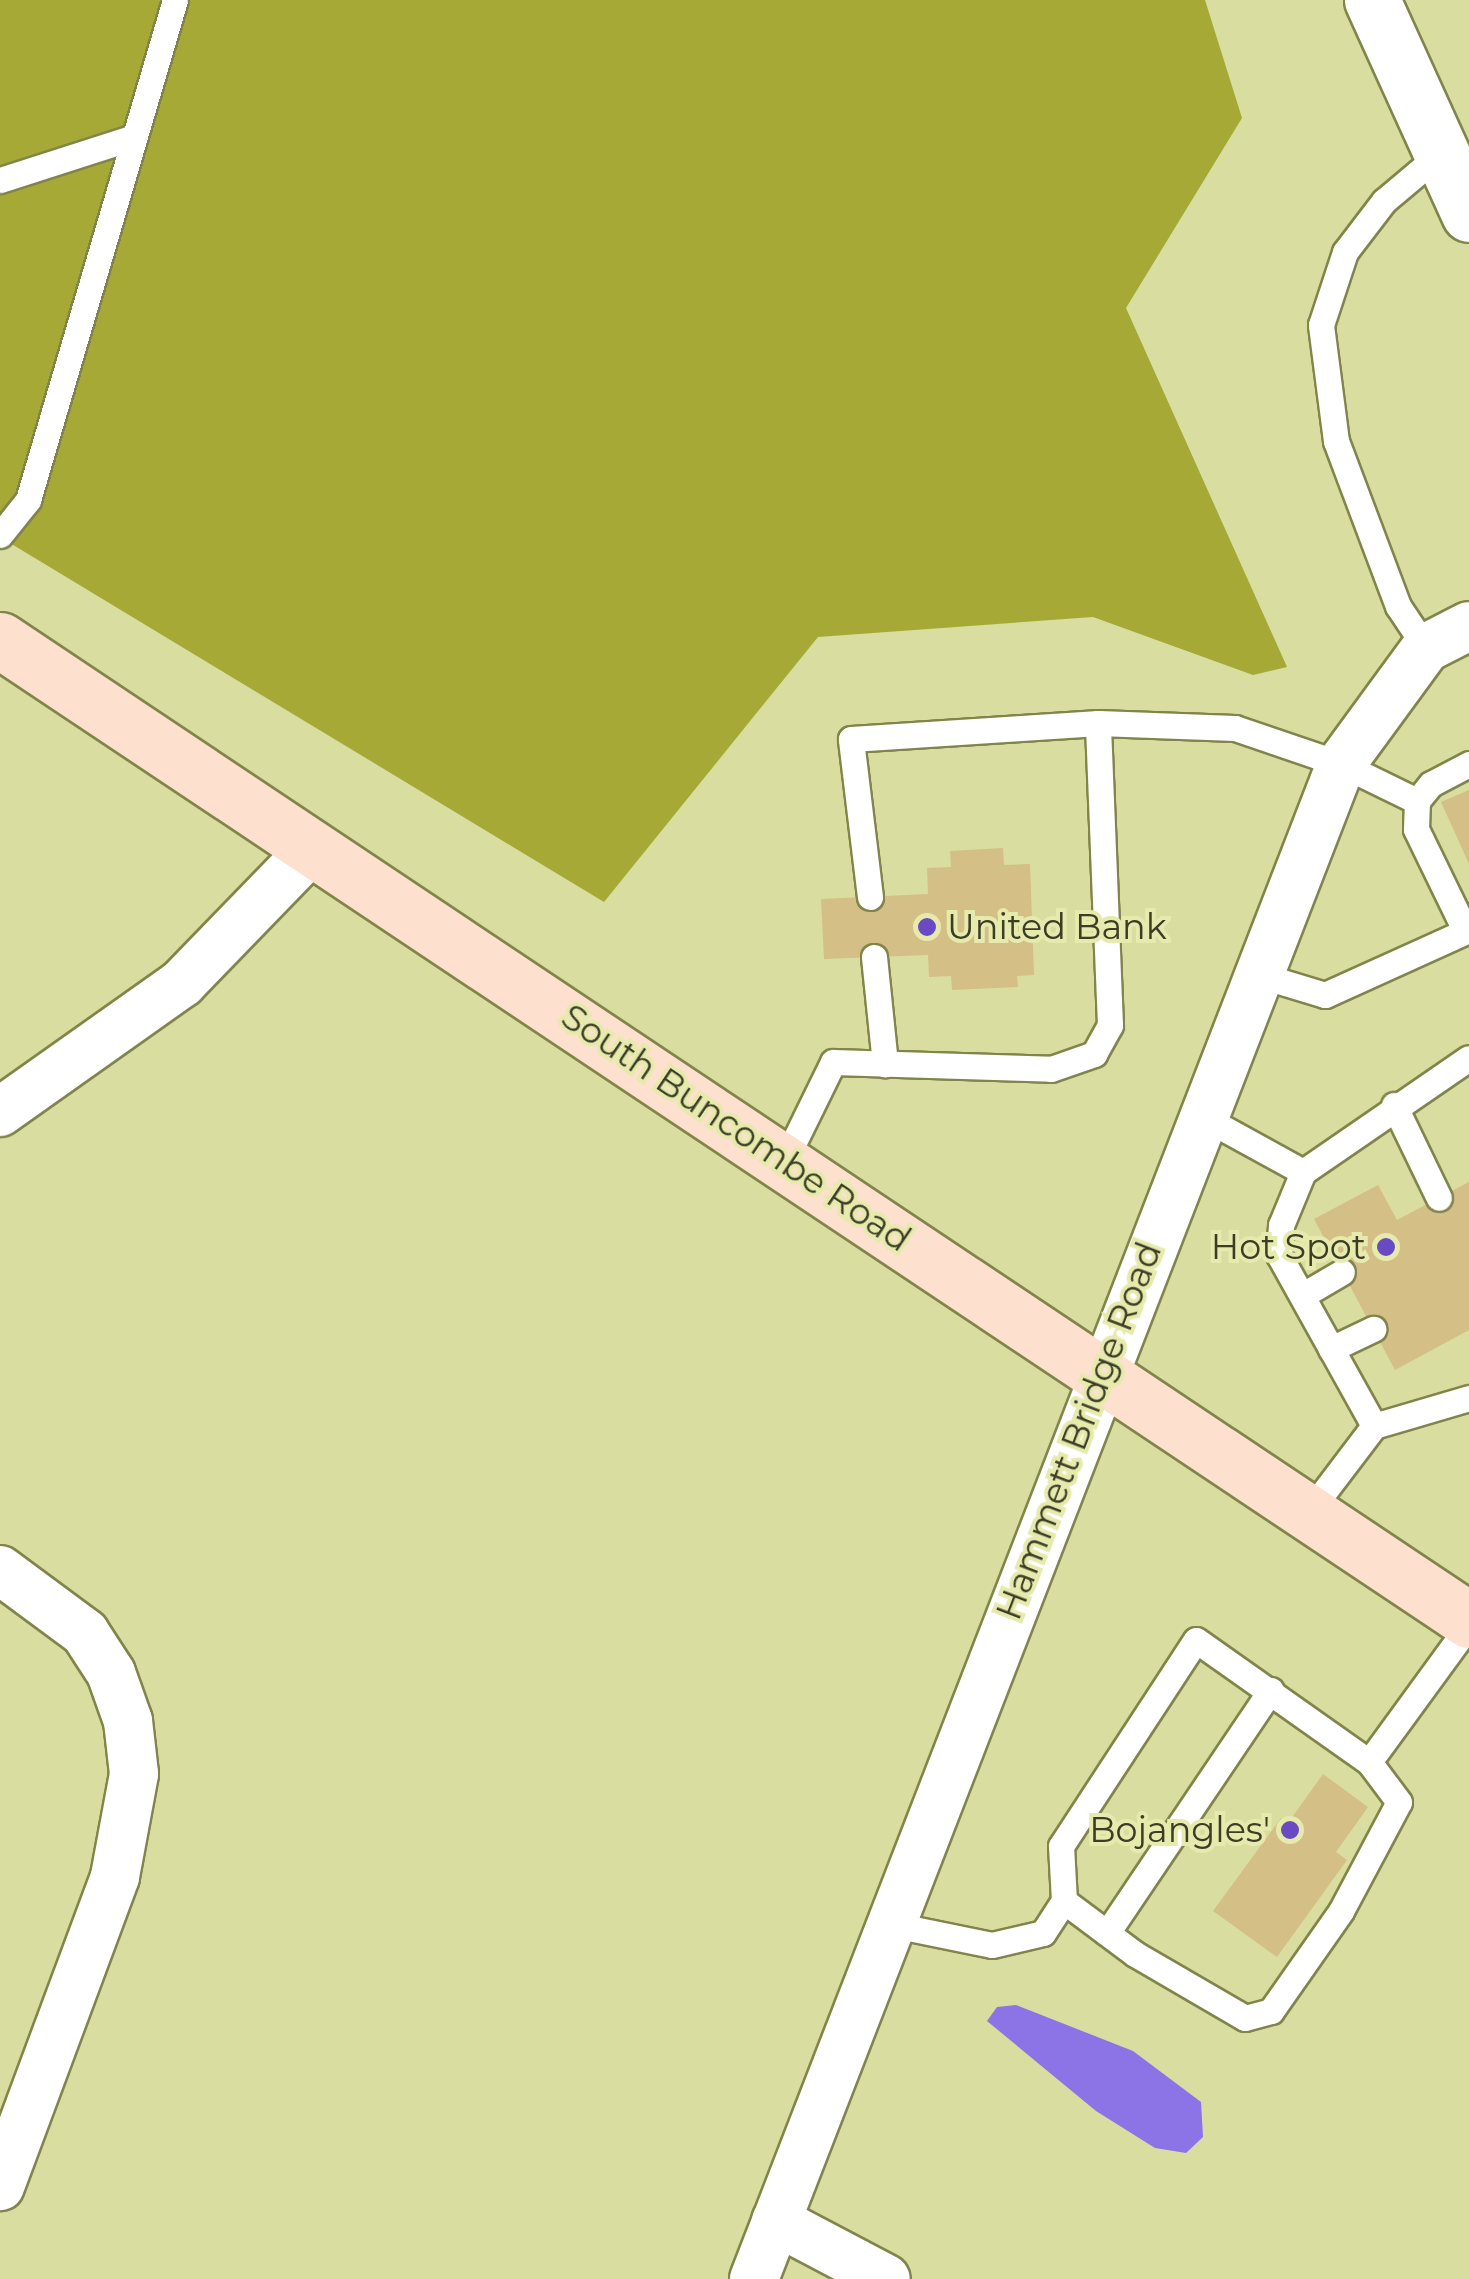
<!DOCTYPE html>
<html>
<head>
<meta charset="utf-8">
<style>
  body { margin:0 }
  #map { position:relative; width:1469px; height:2279px; overflow:hidden; background:#d9dda0; font-family:Montserrat,sans-serif }
  div>[style] { position:absolute }
  .forest>* { inset:0; background:#a6a936 }
  .water>* { inset:0; background:#8c73e6 }
  .building>* { inset:0; background:#d4bf86 }
  .roads { filter:drop-shadow(2px 0 #82854b) drop-shadow(-2px 0 #82854b) drop-shadow(0 2px #82854b) drop-shadow(0 -2px #82854b) }
  .lane>* { height:25px; margin:-12.5px; padding:0 12.5px; transform-origin:12.5px; border-radius:12.5px; background:#fff }
  .street>* { height:48px; margin:-24px; padding:0 24px; transform-origin:24px; border-radius:24px; background:#fff }
  .secondary>* { height:55px; margin:-27.5px; padding:0 27.5px; transform-origin:27.5px; border-radius:27.5px; background:#fff }
  .primary>* { height:55px; margin:-27.5px; padding:0 27.5px; transform-origin:27.5px; border-radius:27.5px; background:#fee0ce }
  .dots>* { width:28px; height:28px; translate:-50% -50%; box-sizing:border-box; border:5px solid #e6eaad; border-radius:50% }
  span { translate:-50% -50%; white-space:nowrap; text-align:center; line-height:1.15; -webkit-text-stroke:8px #e6eaad; paint-order:stroke }
  .poi-label { font-size:35px; color:#3c3d25 }
  .left { translate:0 -50%; text-align:left }
  .right { translate:-100% -50%; text-align:right }
  .street-label { font-size:35px; color:#3c3d25 }
</style>
</head>
<body>
<div id="map">
  <div class="forest">
    <i style="clip-path:polygon(0 0,1205px 0,1242px 118px,1126px 308px,1287px 667px,1253px 675px,1093px 617px,818px 637px,604px 902px,0 537px)"></i>
  </div>
  <div class="water">
    <i style="clip-path:polygon(1016px 2005px,1133px 2051px,1201px 2102px,1203px 2137px,1186px 2153px,1155px 2148px,1096px 2111px,987px 2021px,997px 2007px)"></i>
  </div>
  <div class="building">
    <i style="clip-path:polygon(1469px 790px,1469px 864px,1441px 802px)"></i>
    <i style="clip-path:polygon(1003px 848px,1004px 865px,1030px 864px,1034px 975px,1017px 976px,1018px 987px,952px 990px,951px 976px,929px 977px,928px 955px,824px 959px,821px 899px,928px 894px,927px 868px,951px 867px,950px 851px)"></i>
    <i style="clip-path:polygon(1469px 1182px,1469px 1330px,1395px 1370px,1314px 1219px,1378px 1185px,1397px 1220px)"></i>
    <i style="clip-path:polygon(1323px 1774px,1368px 1807px,1336px 1852px,1347px 1860px,1277px 1957px,1213px 1911px,1281px 1818px,1288px 1823px)"></i>
  </div>
  <div class="roads">
    <div class="lane">
      <i style="left:0;top:180px;width:141px;rotate:-17.8deg"></i>
      <i style="left:0;top:535px;width:45px;rotate:-51.3deg"></i>
      <i style="left:28px;top:500px;width:521px;rotate:-73.62deg"></i>
      <i style="left:1426px;top:648px;width:50px;rotate:-123.7deg"></i>
      <i style="left:1398px;top:606px;width:176px;rotate:-110.6deg"></i>
      <i style="left:1336px;top:441px;width:117px;rotate:-97.4deg"></i>
      <i style="left:1321px;top:325px;width:77px;rotate:-71.8deg"></i>
      <i style="left:1345px;top:252px;width:64px;rotate:-52.6deg"></i>
      <i style="left:1384px;top:201px;width:75px;rotate:-40.1deg"></i>
      <i style="left:870px;top:897px;width:159px;rotate:-96.9deg"></i>
      <i style="left:851px;top:739px;width:248px;rotate:-3.7deg"></i>
      <i style="left:1098px;top:723px;width:137px;rotate:2.1deg"></i>
      <i style="left:1235px;top:728px;width:112px;rotate:18.8deg"></i>
      <i style="left:1341px;top:764px;width:85px;rotate:26deg"></i>
      <i style="left:1465px;top:930px;width:112px;rotate:-115.9deg"></i>
      <i style="left:1416px;top:829px;width:28px;rotate:-88deg"></i>
      <i style="left:1417px;top:801px;width:22px;rotate:-51deg"></i>
      <i style="left:1431px;top:784px;width:43px;rotate:-27.8deg"></i>
      <i style="left:874px;top:957px;width:108px;rotate:84.1deg"></i>
      <i style="left:1259px;top:975px;width:69px;rotate:16.9deg"></i>
      <i style="left:1325px;top:995px;width:158px;rotate:-24.3deg"></i>
      <i style="left:1394px;top:1105px;width:103px;rotate:64.2deg"></i>
      <i style="left:1203px;top:1117px;width:114px;rotate:28.8deg"></i>
      <i style="left:1303px;top:1172px;width:201px;rotate:-34.5deg"></i>
      <i style="left:785px;top:1160px;width:109px;rotate:-63.9deg"></i>
      <i style="left:833px;top:1062px;width:218px;rotate:1.8deg"></i>
      <i style="left:1051px;top:1069px;width:46px;rotate:-19.2deg"></i>
      <i style="left:1094px;top:1054px;width:33px;rotate:-61deg"></i>
      <i style="left:1110px;top:1025px;width:302px;rotate:-92.3deg"></i>
      <i style="left:1303px;top:1172px;width:57px;rotate:112.5deg"></i>
      <i style="left:1281px;top:1225px;width:30px;rotate:94deg"></i>
      <i style="left:1279px;top:1255px;width:196px;rotate:60.9deg"></i>
      <i style="left:1303px;top:1295px;width:45px;rotate:-30.5deg"></i>
      <i style="left:1331px;top:1349px;width:47px;rotate:-25.5deg"></i>
      <i style="left:1308px;top:1513px;width:109px;rotate:-52.8deg"></i>
      <i style="left:1374px;top:1426px;width:99px;rotate:-16.4deg"></i>
      <i style="left:1064px;top:1901px;width:89px;rotate:36.7deg"></i>
      <i style="left:1135px;top:1954px;width:127px;rotate:30.2deg"></i>
      <i style="left:1245px;top:2018px;width:27px;rotate:-15deg"></i>
      <i style="left:1271px;top:2011px;width:122px;rotate:-55deg"></i>
      <i style="left:1341px;top:1911px;width:123px;rotate:-62deg"></i>
      <i style="left:1399px;top:1802px;width:50px;rotate:-126.9deg"></i>
      <i style="left:889px;top:1924px;width:105px;rotate:11.5deg"></i>
      <i style="left:992px;top:1945px;width:52px;rotate:-13.2deg"></i>
      <i style="left:1043px;top:1933px;width:38px;rotate:-57deg"></i>
      <i style="left:1064px;top:1901px;width:55px;rotate:-93.1deg"></i>
      <i style="left:1061px;top:1846px;width:246px;rotate:-56.8deg"></i>
      <i style="left:1196px;top:1640px;width:212px;rotate:35.2deg"></i>
      <i style="left:1369px;top:1762px;width:170px;rotate:-53.9deg"></i>
      <i style="left:1107px;top:1933px;width:293px;rotate:-56deg"></i>
    </div>
    <div class="street">
      <i style="left:0;top:1112px;width:223px;rotate:-35.3deg"></i>
      <i style="left:182px;top:983px;width:188px;rotate:-45.9deg"></i>
      <i style="left:0;top:1570px;width:106px;rotate:36.5deg"></i>
      <i style="left:85px;top:1633px;width:48px;rotate:57deg"></i>
      <i style="left:111px;top:1673px;width:51px;rotate:70.5deg"></i>
      <i style="left:128px;top:1721px;width:53px;rotate:83.5deg"></i>
      <i style="left:134px;top:1774px;width:105px;rotate:100.5deg"></i>
      <i style="left:115px;top:1877px;width:330px;rotate:110.4deg"></i>
      <i style="left:776px;top:2221px;width:124px;rotate:27.8deg"></i>
      <i style="left:754px;top:2279px;width:1625px;rotate:-68.82deg"></i>
      <i style="left:1341px;top:764px;width:144px;rotate:-53.8deg"></i>
      <i style="left:1426px;top:648px;width:48px;rotate:-27.1deg"></i>
    </div>
    <div class="secondary">
      <i style="left:1372px;top:0;width:235px;rotate:65.6deg"></i>
    </div>
    <div class="primary">
      <i style="left:0;top:640px;width:1766px;rotate:33.71deg"></i>
    </div>
  </div>
  <div class="dots">
    <i style="left:927px;top:927px;background:#694ac3"></i>
    <i style="left:1386px;top:1247px;background:#694ac3"></i>
    <i style="left:1290px;top:1830px;background:#694ac3"></i>
  </div>
  <div class="poi-label">
    <span class="left" style="left:947px;top:927px">United Bank</span>
    <span class="right" style="left:1366px;top:1247px">Hot Spot</span>
    <span class="right" style="left:1270px;top:1830px">Bojangles'</span>
  </div>
  <div class="street-label">
    <span style="left:736px;top:1128px;rotate:34deg">South Buncombe Road</span>
    <span style="left:1079px;top:1431px;rotate:-69deg">Hammett Bridge Road</span>
  </div>
</div>
</body>
</html>
